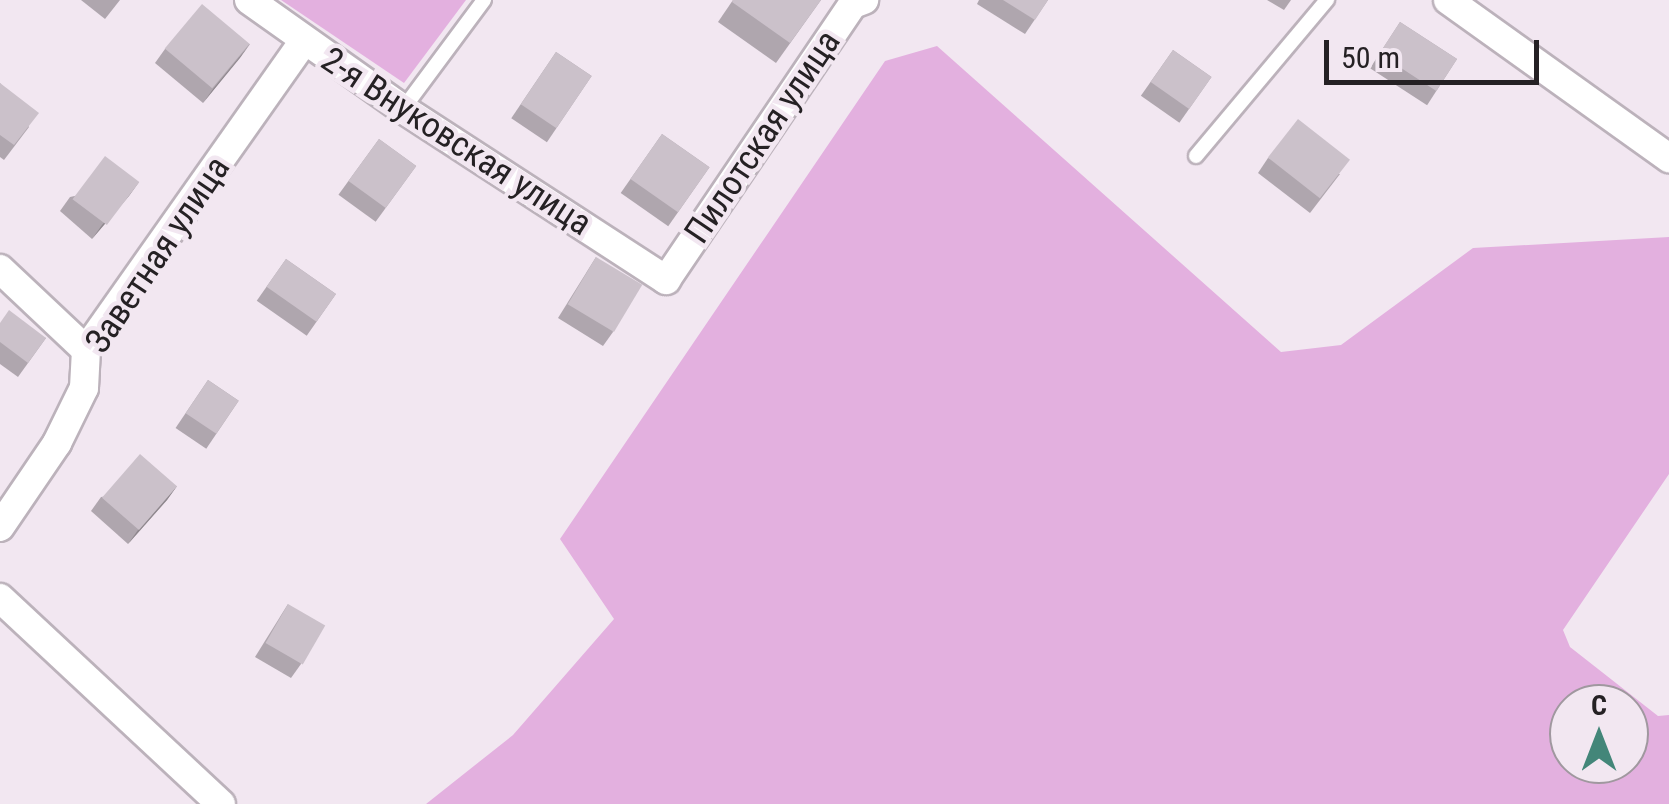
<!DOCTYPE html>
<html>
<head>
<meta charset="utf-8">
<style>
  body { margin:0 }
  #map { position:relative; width:1669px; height:804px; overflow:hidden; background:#f2e7f1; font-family:"Roboto Condensed",sans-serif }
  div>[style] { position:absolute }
  .green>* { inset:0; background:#e3b0df }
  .roads { filter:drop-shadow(2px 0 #bcb2bb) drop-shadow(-2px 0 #bcb2bb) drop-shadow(0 2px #bcb2bb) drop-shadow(0 -2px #bcb2bb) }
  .service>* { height:14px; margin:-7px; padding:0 7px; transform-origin:7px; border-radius:7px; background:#fff }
  .minor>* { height:28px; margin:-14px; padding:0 14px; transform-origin:14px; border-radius:14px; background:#fff }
  .wall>* { inset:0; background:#afa6ae; transform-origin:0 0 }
  .shaded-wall>* { inset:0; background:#8e878d }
  .building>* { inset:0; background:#cbc1ca; transform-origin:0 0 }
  span { translate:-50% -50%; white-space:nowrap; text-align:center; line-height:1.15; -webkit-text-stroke:9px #f2e7f1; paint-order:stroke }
  .street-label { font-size:35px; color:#252124 }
  .north { position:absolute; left:1549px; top:684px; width:100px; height:100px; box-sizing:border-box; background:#f2e7f1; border:2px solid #a0989f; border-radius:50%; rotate:0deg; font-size:28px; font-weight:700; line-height:40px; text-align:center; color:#252124 }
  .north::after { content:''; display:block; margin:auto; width:35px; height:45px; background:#438679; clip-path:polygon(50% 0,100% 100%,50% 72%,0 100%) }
  .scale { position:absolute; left:1324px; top:40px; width:215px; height:45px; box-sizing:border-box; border:5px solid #252124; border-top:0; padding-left:12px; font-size:30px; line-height:35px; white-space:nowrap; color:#252124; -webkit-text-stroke:8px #f2e7f1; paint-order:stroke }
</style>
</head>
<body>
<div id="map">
  <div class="green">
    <i style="clip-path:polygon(281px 0,466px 0,404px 83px)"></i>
    <i style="clip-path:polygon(evenodd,937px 46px,1281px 352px,1341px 345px,1473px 248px,1669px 237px,1669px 474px,1563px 630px,1570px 647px,1658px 716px,1669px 715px,1669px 804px,426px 804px,513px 735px,614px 619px,560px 539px,885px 61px,937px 46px,1569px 704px,1629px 704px,1629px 764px,1569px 764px,1569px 704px)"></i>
  </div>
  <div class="roads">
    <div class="service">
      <i style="left:403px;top:109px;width:136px;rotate:-53.4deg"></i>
      <i style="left:1196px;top:156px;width:204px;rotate:-50deg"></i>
    </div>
    <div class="minor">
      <i style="left:249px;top:0;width:189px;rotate:35.3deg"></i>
      <i style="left:403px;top:109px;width:314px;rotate:33deg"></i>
      <i style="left:666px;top:280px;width:333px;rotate:-55.9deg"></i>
      <i style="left:853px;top:4px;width:12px;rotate:-20deg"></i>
      <i style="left:1448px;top:0;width:272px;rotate:35.6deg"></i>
      <i style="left:0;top:269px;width:118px;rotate:43.3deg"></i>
      <i style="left:0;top:527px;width:102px;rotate:-55.8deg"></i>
      <i style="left:57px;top:443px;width:61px;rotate:-63.9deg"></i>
      <i style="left:84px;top:388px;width:38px;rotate:-87deg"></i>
      <i style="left:86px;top:350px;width:378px;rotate:-54.8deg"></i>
      <i style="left:0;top:598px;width:302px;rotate:43deg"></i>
    </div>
  </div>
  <div class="wall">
    <i style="clip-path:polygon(81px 0,120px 0,105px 19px)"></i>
    <i style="clip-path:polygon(733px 0,821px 0,776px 63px,718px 22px)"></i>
    <i style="clip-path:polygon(979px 0,1048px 0,1025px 34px,977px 4px)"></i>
    <i style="clip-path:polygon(1267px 0,1291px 0,1284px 10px)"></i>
    <i style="left:1400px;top:22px;width:68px;height:55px;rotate:33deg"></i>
    <i style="clip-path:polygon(250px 44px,203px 103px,155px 63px,165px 49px)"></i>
    <i style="left:1173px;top:50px;width:47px;height:56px;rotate:35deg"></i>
    <i style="left:556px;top:52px;width:43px;height:80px;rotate:34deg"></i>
    <i style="clip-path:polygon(0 83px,29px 127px,4px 160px,0 157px)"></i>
    <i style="left:662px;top:134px;width:58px;height:72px;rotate:35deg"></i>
    <i style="left:379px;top:139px;width:46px;height:69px;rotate:36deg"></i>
    <i style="clip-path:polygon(1268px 158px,1340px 174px,1310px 213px,1258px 173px)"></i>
    <i style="clip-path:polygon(139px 182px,92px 239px,60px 211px,70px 197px)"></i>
    <i style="clip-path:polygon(596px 257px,613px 332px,603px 346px,558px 318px)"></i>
    <i style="left:286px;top:259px;width:61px;height:51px;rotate:35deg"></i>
    <i style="clip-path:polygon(0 323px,46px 338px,18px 377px,0 364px)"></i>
    <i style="left:208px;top:380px;width:37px;height:58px;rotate:34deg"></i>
    <i style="clip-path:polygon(177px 486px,167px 500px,128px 544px,91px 511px,101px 497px)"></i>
    <i style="clip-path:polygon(288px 604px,301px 664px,291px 678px,255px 657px)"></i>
  </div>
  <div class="shaded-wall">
    <i style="clip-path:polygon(250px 44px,240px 58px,203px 103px,213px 89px)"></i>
    <i style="clip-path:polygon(139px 182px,129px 196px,92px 239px,102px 225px)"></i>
    <i style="clip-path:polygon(177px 486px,167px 500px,128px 544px,138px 530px)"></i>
  </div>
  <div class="building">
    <i style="clip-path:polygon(733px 0,821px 0,790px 43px,732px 2px)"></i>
    <i style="clip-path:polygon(1003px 0,1048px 0,1035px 20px)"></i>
    <i style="left:202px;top:4px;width:62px;height:58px;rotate:40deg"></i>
    <i style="left:1400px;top:22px;width:68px;height:38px;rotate:33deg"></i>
    <i style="left:1173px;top:50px;width:47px;height:39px;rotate:35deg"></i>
    <i style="left:556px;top:52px;width:43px;height:63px;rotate:34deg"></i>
    <i style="clip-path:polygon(0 83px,39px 113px,14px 145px,0 135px)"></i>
    <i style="left:1298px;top:119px;width:66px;height:49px;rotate:38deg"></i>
    <i style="left:662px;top:134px;width:58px;height:55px;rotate:35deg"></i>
    <i style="left:379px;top:139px;width:46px;height:52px;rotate:36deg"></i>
    <i style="left:105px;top:156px;width:43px;height:54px;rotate:37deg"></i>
    <i style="left:596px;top:257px;width:54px;height:55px;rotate:31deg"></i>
    <i style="left:286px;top:259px;width:61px;height:34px;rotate:35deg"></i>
    <i style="clip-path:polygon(9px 310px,46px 338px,28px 363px,0 342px,0 323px)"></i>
    <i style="left:208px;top:380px;width:37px;height:40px;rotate:34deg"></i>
    <i style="left:140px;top:454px;width:49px;height:58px;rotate:41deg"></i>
    <i style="left:288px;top:604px;width:43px;height:45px;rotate:30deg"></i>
  </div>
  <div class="street-label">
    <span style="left:763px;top:137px;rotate:-56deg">Пилотская улица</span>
    <span style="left:456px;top:142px;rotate:33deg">2-я Внуковская улица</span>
    <span style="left:158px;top:255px;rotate:-56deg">Заветная улица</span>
  </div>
  <div class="north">С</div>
  <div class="scale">50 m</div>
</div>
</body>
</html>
